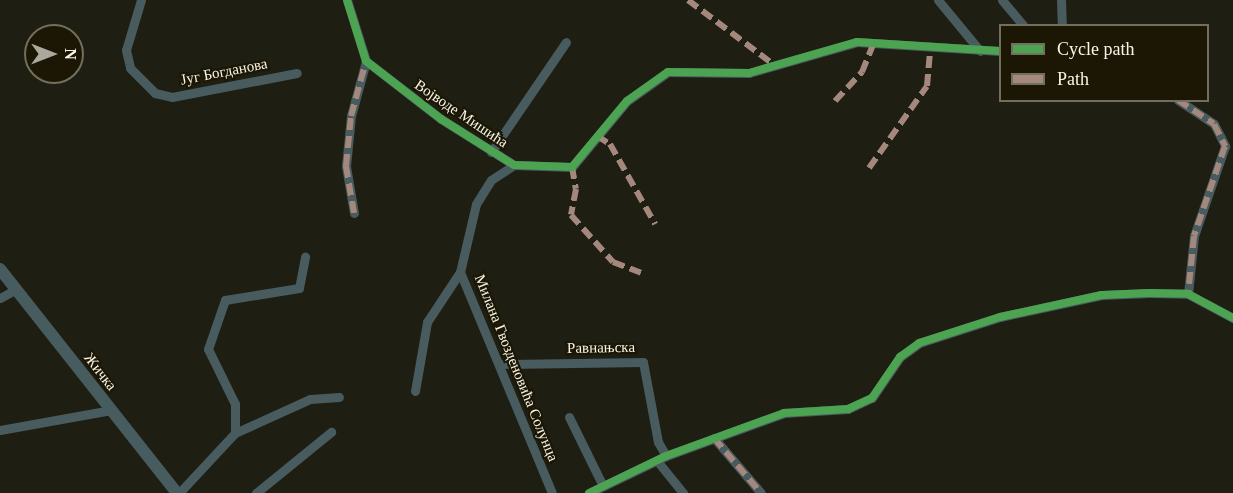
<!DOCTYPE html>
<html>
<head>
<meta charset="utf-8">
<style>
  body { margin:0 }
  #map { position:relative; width:1233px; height:493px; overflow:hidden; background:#1f1e13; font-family:Georgia,serif }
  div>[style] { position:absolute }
  .minor>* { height:9px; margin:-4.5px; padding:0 4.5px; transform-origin:4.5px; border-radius:4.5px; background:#485b5e }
  .secondary>* { height:12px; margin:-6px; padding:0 6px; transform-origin:6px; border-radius:6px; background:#475c5e }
  .quiet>* { height:6px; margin-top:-3px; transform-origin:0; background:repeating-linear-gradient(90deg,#a5887d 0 12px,transparent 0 18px) }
  .cycleway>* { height:8px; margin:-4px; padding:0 4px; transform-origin:4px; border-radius:4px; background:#4ca352 }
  span { translate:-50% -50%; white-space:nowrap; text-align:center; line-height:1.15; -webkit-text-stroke:4.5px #1b1704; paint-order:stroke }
  .street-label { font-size:15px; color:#f7f4e8 }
  .legend { position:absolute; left:999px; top:24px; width:210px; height:78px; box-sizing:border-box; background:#1b1704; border:2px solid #736f5f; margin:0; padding:8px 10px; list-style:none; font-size:18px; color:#f7f4e8 }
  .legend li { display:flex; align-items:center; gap:12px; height:30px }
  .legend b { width:30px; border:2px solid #736f5f }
  .north { position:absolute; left:24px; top:24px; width:60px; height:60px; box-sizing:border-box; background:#1b1704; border:2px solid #736f5f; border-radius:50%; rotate:90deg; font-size:16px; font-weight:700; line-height:24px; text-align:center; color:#f7f4e8 }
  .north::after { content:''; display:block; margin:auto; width:21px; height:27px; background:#aba99d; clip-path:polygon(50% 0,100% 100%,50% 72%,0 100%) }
</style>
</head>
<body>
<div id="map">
  <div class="minor">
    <i style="left:141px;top:0;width:52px;rotate:106.7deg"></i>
    <i style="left:126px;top:50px;width:18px;rotate:77deg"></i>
    <i style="left:130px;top:68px;width:35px;rotate:45deg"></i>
    <i style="left:155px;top:93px;width:17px;rotate:13deg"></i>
    <i style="left:172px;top:97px;width:127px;rotate:-10.9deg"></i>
    <i style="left:347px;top:0;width:64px;rotate:72.7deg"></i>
    <i style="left:366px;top:61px;width:95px;rotate:37.7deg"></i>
    <i style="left:441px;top:119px;width:86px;rotate:32.2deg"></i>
    <i style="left:514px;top:165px;width:58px;rotate:2deg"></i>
    <i style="left:572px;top:167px;width:86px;rotate:-50.2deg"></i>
    <i style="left:627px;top:101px;width:50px;rotate:-35.3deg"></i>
    <i style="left:668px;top:72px;width:81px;rotate:0.7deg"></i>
    <i style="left:749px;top:73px;width:112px;rotate:-16deg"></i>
    <i style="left:857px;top:42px;width:143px;rotate:3.6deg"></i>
    <i style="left:938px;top:0;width:66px;rotate:50.5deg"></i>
    <i style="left:1002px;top:0;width:34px;rotate:50deg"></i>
    <i style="left:1061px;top:0;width:26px;rotate:88deg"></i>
    <i style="left:1178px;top:100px;width:43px;rotate:33.7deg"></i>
    <i style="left:1214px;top:124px;width:25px;rotate:63deg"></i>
    <i style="left:1225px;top:146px;width:95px;rotate:109deg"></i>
    <i style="left:1194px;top:236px;width:58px;rotate:95.9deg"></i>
    <i style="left:491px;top:152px;width:133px;rotate:-55.7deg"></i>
    <i style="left:514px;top:165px;width:27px;rotate:147deg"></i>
    <i style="left:491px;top:180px;width:28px;rotate:122deg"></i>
    <i style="left:476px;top:204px;width:70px;rotate:103.2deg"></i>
    <i style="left:460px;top:272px;width:239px;rotate:67.4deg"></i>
    <i style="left:354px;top:213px;width:48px;rotate:-99.7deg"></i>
    <i style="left:346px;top:166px;width:50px;rotate:-84.3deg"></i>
    <i style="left:351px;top:116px;width:57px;rotate:-74.7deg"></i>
    <i style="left:0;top:298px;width:18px;rotate:-29deg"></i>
    <i style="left:499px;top:364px;width:144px;rotate:-0.8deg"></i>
    <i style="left:643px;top:362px;width:81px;rotate:79.4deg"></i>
    <i style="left:658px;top:442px;width:16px;rotate:60deg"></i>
    <i style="left:415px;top:391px;width:70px;rotate:-80.1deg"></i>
    <i style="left:427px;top:322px;width:60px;rotate:-56.6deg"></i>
    <i style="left:569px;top:417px;width:77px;rotate:63.8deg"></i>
    <i style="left:0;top:430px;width:113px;rotate:-10.2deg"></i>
    <i style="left:235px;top:433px;width:29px;rotate:-90deg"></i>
    <i style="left:235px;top:404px;width:61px;rotate:-116.1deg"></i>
    <i style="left:208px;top:349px;width:52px;rotate:-70.9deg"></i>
    <i style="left:225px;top:300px;width:75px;rotate:-9.2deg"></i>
    <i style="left:299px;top:288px;width:32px;rotate:-79deg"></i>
    <i style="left:714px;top:438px;width:72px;rotate:49.5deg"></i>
    <i style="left:658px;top:462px;width:40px;rotate:51deg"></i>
    <i style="left:179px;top:493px;width:82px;rotate:-47deg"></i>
    <i style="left:235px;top:433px;width:82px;rotate:-24.4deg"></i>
    <i style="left:310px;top:399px;width:29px;rotate:-4deg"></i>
    <i style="left:256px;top:493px;width:97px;rotate:-39.1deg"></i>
    <i style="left:589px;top:493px;width:85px;rotate:-25.7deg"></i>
    <i style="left:666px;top:456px;width:126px;rotate:-20deg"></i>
    <i style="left:784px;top:413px;width:64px;rotate:-3.6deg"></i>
    <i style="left:848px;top:409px;width:26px;rotate:-25deg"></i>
    <i style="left:872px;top:398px;width:50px;rotate:-55.7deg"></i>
    <i style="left:900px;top:357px;width:24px;rotate:-36deg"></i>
    <i style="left:919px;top:343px;width:85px;rotate:-17.8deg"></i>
    <i style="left:1000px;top:317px;width:104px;rotate:-12.2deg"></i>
    <i style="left:1102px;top:295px;width:47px;rotate:-2.4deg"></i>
    <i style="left:1149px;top:293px;width:39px;rotate:1deg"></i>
    <i style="left:1188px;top:294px;width:51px;rotate:28.1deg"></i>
  </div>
  <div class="secondary">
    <i style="left:0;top:269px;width:285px;rotate:51.7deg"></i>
  </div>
  <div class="quiet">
    <i style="left:688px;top:0;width:111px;rotate:37deg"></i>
    <i style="left:1178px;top:100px;width:43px;rotate:33.7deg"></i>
    <i style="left:1214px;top:124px;width:25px;rotate:63deg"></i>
    <i style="left:1225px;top:146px;width:95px;rotate:109deg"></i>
    <i style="left:1194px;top:236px;width:58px;rotate:95.9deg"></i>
    <i style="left:835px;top:101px;width:40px;rotate:-47deg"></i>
    <i style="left:862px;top:72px;width:32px;rotate:-68deg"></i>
    <i style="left:597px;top:136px;width:15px;rotate:32deg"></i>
    <i style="left:610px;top:144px;width:92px;rotate:60.6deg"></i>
    <i style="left:572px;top:167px;width:22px;rotate:80deg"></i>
    <i style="left:576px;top:189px;width:26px;rotate:101deg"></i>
    <i style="left:571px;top:215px;width:63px;rotate:48.2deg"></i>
    <i style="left:613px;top:262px;width:30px;rotate:21deg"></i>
    <i style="left:869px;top:168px;width:100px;rotate:-54.7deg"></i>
    <i style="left:927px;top:86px;width:36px;rotate:-85deg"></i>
    <i style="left:354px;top:213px;width:48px;rotate:-99.7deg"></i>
    <i style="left:346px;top:166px;width:50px;rotate:-84.3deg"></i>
    <i style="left:351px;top:116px;width:57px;rotate:-74.7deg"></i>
    <i style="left:714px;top:438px;width:72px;rotate:49.5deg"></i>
  </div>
  <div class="cycleway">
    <i style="left:347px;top:0;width:64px;rotate:72.7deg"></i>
    <i style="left:366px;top:61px;width:95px;rotate:37.7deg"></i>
    <i style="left:441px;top:119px;width:86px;rotate:32.2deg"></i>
    <i style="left:514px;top:165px;width:58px;rotate:2deg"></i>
    <i style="left:572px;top:167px;width:86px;rotate:-50.2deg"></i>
    <i style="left:627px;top:101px;width:50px;rotate:-35.3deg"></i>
    <i style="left:668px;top:72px;width:81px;rotate:0.7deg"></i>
    <i style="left:749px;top:73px;width:112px;rotate:-16deg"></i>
    <i style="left:857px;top:42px;width:143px;rotate:3.6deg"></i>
    <i style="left:589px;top:493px;width:85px;rotate:-25.7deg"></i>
    <i style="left:666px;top:456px;width:126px;rotate:-20deg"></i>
    <i style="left:784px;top:413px;width:64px;rotate:-3.6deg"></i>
    <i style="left:848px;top:409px;width:26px;rotate:-25deg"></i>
    <i style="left:872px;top:398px;width:50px;rotate:-55.7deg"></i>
    <i style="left:900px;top:357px;width:24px;rotate:-36deg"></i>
    <i style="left:919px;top:343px;width:85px;rotate:-17.8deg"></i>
    <i style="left:1000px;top:317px;width:104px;rotate:-12.2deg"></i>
    <i style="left:1102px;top:295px;width:47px;rotate:-2.4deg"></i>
    <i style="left:1149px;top:293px;width:39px;rotate:1deg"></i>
    <i style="left:1188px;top:294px;width:51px;rotate:28.1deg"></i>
  </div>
  <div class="street-label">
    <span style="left:224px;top:72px;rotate:-11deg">Југ Богданова</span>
    <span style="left:461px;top:114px;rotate:34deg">Војводе Мишића</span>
    <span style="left:601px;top:348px;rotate:-1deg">Равнањска</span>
    <span style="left:516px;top:368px;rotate:68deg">Милана Гвозденовића Солунца</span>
    <span style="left:100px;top:372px;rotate:52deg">Жичка</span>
  </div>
  <ul class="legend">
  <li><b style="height:8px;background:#4ca352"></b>Cycle path</li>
  <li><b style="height:8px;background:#a5887d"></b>Path</li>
  </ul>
  <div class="north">N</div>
</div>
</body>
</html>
